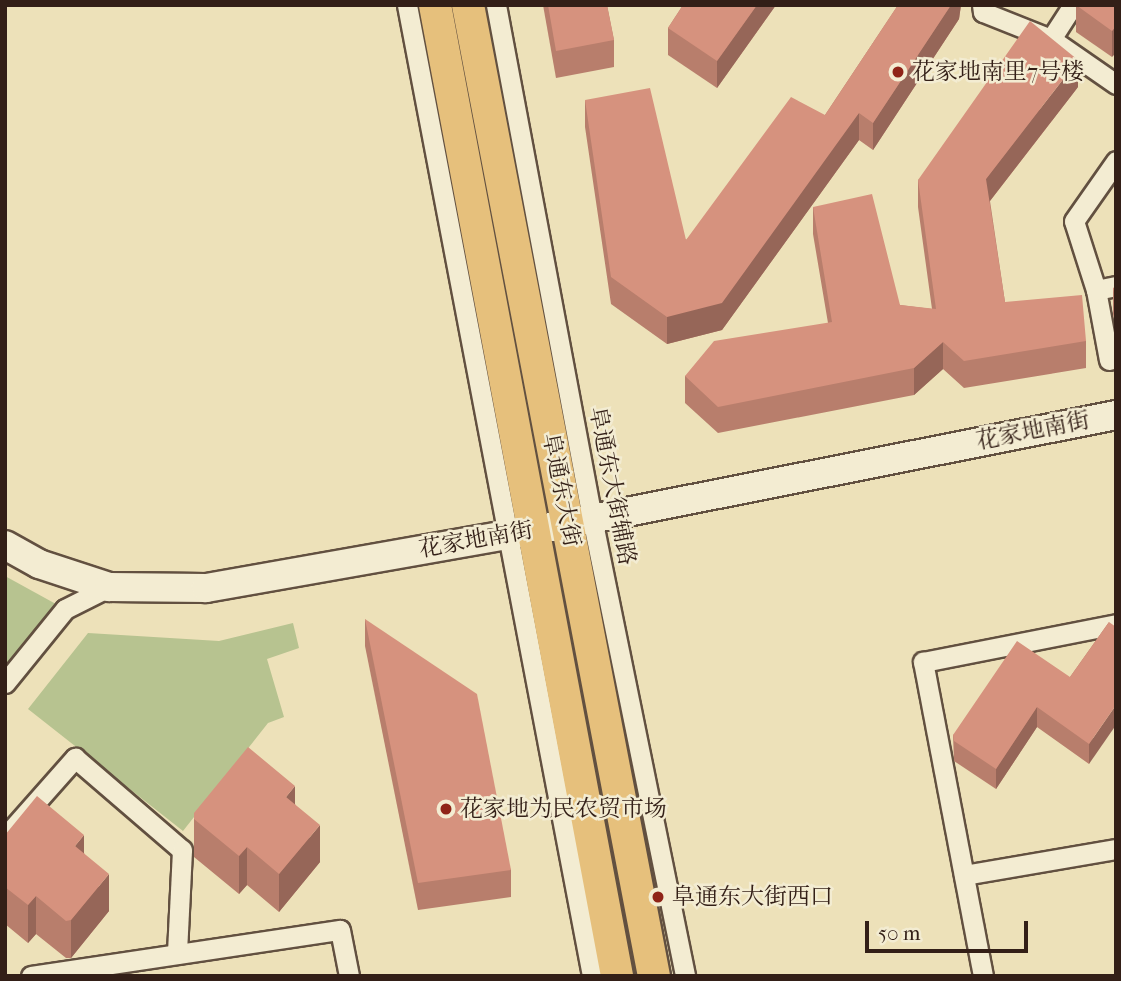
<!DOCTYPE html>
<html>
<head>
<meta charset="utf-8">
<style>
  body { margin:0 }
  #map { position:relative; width:1121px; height:981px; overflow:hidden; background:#ede1b9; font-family:"IM FELL French Canon","Noto Serif SC",serif }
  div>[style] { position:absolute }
  .green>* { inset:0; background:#b7c390 }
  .roads { filter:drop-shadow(2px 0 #625040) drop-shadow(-2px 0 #625040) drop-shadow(0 2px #625040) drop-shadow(0 -2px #625040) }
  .street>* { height:19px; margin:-9.5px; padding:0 9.5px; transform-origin:9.5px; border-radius:9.5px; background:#f3ecd2 }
  .secondary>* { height:28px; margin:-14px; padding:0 14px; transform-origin:14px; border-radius:14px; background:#f3ecd2 }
  .primary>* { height:32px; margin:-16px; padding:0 16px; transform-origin:16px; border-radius:16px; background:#e6c07c }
  .wall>* { inset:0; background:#b87e6c }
  .shaded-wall>* { inset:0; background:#966658 }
  .building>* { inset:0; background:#d6927e }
  .dots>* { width:19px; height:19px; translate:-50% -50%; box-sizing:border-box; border:4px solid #f3ecd2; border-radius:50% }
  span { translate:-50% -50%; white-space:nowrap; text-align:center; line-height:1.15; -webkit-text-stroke:5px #f3ecd2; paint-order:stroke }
  .poi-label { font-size:23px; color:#331f17 }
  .left { translate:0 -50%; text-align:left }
  .street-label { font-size:23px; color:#331f17 }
  .frame { position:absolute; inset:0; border:7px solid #331f17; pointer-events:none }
  .scale { position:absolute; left:865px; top:921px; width:163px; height:32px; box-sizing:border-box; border:4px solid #331f17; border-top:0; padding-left:9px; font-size:21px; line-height:24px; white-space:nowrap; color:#331f17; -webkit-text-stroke:5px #f3ecd2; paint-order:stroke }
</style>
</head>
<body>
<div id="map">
  <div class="green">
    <i style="clip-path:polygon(5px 576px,65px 609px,5px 683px)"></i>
    <i style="clip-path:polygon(293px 623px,299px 648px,267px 659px,284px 717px,268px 723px,183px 831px,28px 709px,88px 633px,219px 641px)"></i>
  </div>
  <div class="roads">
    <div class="street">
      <i style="left:407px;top:5px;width:988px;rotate:79.21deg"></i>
      <i style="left:496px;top:5px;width:522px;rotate:79.4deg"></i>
      <i style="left:592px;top:518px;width:467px;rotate:78.5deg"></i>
      <i style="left:982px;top:5px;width:7px;rotate:82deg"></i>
      <i style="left:983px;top:12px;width:73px;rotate:21.7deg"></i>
      <i style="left:1051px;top:39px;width:79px;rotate:34.7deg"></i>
      <i style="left:1051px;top:39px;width:40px;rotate:-57.1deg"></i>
      <i style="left:1096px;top:290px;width:20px;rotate:-11deg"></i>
      <i style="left:1109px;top:360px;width:71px;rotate:-100.5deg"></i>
      <i style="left:1096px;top:290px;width:72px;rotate:-107.7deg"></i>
      <i style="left:1074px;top:221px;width:73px;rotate:-55deg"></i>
      <i style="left:5px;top:683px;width:95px;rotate:-51deg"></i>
      <i style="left:65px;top:609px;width:49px;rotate:-26.6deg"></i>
      <i style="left:5px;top:837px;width:106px;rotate:-48.5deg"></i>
      <i style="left:75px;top:758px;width:141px;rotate:40.7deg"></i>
      <i style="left:182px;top:850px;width:104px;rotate:92.8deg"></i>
      <i style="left:964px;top:875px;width:154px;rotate:-9.7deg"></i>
      <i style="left:31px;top:976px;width:312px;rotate:-8.5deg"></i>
      <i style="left:340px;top:930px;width:47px;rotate:78.9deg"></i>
      <i style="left:983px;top:976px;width:320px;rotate:-100.8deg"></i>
      <i style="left:923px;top:662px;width:197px;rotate:-11.1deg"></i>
    </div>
    <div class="secondary">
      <i style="left:5px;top:545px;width:39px;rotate:29deg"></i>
      <i style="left:39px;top:564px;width:74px;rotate:18.2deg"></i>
      <i style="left:109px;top:587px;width:97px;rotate:0.6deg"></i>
      <i style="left:206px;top:588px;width:335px;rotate:-10deg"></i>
      <i style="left:536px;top:530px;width:591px;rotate:-11.21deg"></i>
    </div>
    <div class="primary">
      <i style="left:435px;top:5px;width:988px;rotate:79.38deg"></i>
      <i style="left:468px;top:5px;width:989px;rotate:79.16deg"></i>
    </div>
  </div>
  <div class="wall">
    <i style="clip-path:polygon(543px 5px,607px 5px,614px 40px,614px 67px,556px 78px)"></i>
    <i style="clip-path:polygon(683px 5px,776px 5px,717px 88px,668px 55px,668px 28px)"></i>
    <i style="clip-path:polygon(898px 5px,961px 5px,959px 19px,873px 150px,859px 140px,722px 330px,667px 344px,611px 304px,585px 127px,585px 100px,686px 240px,825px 115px)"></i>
    <i style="clip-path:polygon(1076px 5px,1116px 5px,1112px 57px,1076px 32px)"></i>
    <i style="clip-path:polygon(1078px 87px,990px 201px,1005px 302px,1086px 341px,1086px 368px,964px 388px,943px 369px,914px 395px,718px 433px,685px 403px,685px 376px,828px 323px,813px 234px,813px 207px,900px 305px,932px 309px,918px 207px,918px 180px)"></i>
    <i style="clip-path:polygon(1116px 287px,1116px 328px,1113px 314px,1113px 288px)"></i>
    <i style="clip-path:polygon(365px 619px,511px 870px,511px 897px,418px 910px,365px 646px)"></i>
    <i style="clip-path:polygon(1109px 622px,1089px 764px,1037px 727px,996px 789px,954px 761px,953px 735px,1070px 677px)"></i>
    <i style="clip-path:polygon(295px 804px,320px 862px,279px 912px,247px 885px,239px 894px,194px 857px,194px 819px)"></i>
    <i style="clip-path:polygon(5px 835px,84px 853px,109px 911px,71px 958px,66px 958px,36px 934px,28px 943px,5px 924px)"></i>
  </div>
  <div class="shaded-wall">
    <i style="clip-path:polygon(757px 5px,776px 5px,717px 88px,717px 61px)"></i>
    <i style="clip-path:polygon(951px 5px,961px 5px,959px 19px,873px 150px,873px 123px)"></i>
    <i style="clip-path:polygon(1116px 26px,1116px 53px,1112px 57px,1112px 31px)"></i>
    <i style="clip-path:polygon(1078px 60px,1078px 87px,986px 206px,986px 179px)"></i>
    <i style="clip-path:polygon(859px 113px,859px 140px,722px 330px,667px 344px,667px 317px)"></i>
    <i style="clip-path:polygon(943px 342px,943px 369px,914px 395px,914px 368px)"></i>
    <i style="clip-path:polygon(1116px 705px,1116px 725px,1089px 764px,1089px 744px)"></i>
    <i style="clip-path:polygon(1037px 707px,1037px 727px,996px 789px,996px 769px)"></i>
    <i style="clip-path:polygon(295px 786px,295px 824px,286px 797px)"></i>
    <i style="clip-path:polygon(320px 825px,320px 862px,279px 912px,279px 874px)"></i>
    <i style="clip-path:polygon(84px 835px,84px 873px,75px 846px)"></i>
    <i style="clip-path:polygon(247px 847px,247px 885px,239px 894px,239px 856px)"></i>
    <i style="clip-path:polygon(109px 874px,109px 911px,71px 958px,71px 920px)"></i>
    <i style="clip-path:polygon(36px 896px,36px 934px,28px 943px,28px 905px)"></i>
  </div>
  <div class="building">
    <i style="clip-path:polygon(548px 5px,607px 5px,614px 40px,556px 51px)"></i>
    <i style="clip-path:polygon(683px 5px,757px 5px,717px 61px,668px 28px)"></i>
    <i style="clip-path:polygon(898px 5px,951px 5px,873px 123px,859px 113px,722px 303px,667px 317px,611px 277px,585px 100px,650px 88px,686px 240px,791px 97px,825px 115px)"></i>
    <i style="clip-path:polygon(1076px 5px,1116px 5px,1116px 26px,1112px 31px)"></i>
    <i style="clip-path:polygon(1030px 21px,1078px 60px,986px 179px,1005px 302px,1082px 295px,1086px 341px,964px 361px,943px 342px,914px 368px,718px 407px,685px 376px,714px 341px,832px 322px,813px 207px,872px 194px,900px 305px,936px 309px,918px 180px)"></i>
    <i style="clip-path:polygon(1116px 287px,1116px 301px,1113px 288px)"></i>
    <i style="clip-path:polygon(365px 619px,477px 694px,511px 870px,418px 883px)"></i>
    <i style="clip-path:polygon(1109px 622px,1116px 627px,1116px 705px,1089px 744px,1037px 707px,996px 769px,954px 741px,953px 735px,1017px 641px,1070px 677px)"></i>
    <i style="clip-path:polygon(248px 747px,295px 786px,286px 797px,320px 825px,279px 874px,247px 847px,239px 856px,194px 819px,194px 813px)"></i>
    <i style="clip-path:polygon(37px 796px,84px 835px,75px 846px,109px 874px,71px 920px,66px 921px,36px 896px,28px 905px,5px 887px,5px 835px)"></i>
  </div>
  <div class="dots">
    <i style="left:898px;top:72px;background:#8f2418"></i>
    <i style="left:446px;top:809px;background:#8f2418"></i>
    <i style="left:658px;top:897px;background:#8f2418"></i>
  </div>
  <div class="poi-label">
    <span class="left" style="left:912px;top:72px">花家地南里7号楼</span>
    <span class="left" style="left:460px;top:809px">花家地为民农贸市场</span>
    <span class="left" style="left:672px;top:897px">阜通东大街西口</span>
  </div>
  <div class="street-label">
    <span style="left:1033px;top:431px;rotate:-11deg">花家地南街</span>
    <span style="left:612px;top:486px;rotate:79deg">阜通东大街辅路</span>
    <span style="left:561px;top:490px;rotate:79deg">阜通东大街</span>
    <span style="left:476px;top:540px;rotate:-10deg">花家地南街</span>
  </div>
  <div class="frame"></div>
  <div class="scale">50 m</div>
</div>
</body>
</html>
